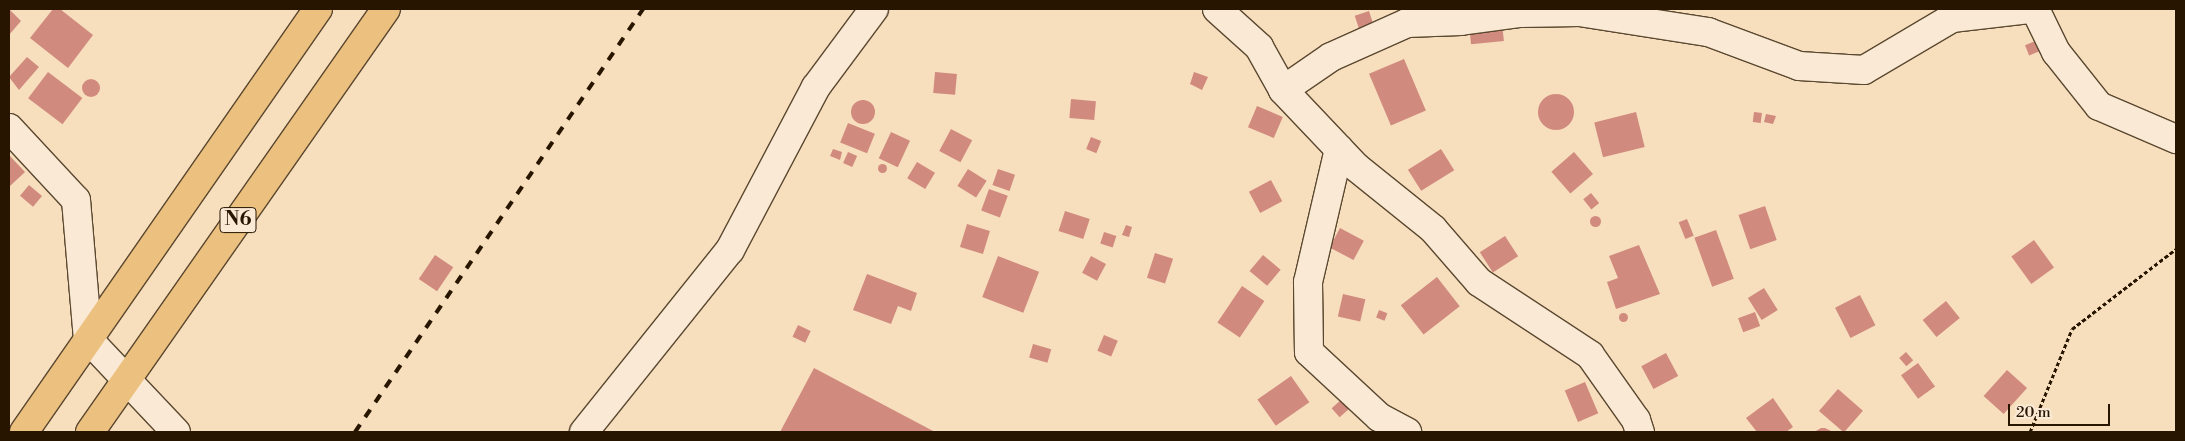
<!DOCTYPE html>
<html>
<head>
<meta charset="utf-8">
<style>
  body { margin:0 }
  #map { position:relative; width:2185px; height:441px; overflow:hidden; background:#f7dfbe; font-family:"Libre Bodoni",serif }
  div>[style] { position:absolute }
  .building>* { inset:0; background:#d18a7e; transform-origin:0 0 }
  .round { border-radius:50% }
  .path>* { height:3px; margin-top:-1.5px; transform-origin:0; background:repeating-linear-gradient(90deg,#271500 0 4px,transparent 0 6.5px) }
  .roads { filter:drop-shadow(1px 0 #5b4830) drop-shadow(-1px 0 #5b4830) drop-shadow(0 1px #5b4830) drop-shadow(0 -1px #5b4830) }
  .minor>* { height:28px; margin:-14px; padding:0 14px; transform-origin:14px; border-radius:14px; background:#faead5 }
  .trunk>* { height:28px; margin:-14px; padding:0 14px; transform-origin:14px; border-radius:14px; background:#ecc07f }
  .rail>* { height:4px; margin-top:-2px; transform-origin:0; background:repeating-linear-gradient(90deg,#271500 0 9px,transparent 0 18px) }
  span { translate:-50% -50%; white-space:nowrap; text-align:center; line-height:1.15; -webkit-text-stroke:5px #faead5; paint-order:stroke }
  .shield-label span { padding:1px 4px; background:#faead5; border:1px solid; border-radius:4px; -webkit-text-stroke-width:0 }
  .shield-label { font-size:19px; color:#271500; font-weight:700 }
  .frame { position:absolute; inset:0; border:10px solid #271500; pointer-events:none }
  .scale { position:absolute; left:2008px; top:404px; width:102px; height:22px; box-sizing:border-box; border:2px solid #271500; border-top:0; padding-left:6px; font-size:15px; line-height:18px; white-space:nowrap; color:#271500; -webkit-text-stroke:4px #faead5; paint-order:stroke }
</style>
</head>
<body>
<div id="map">
  <div class="building">
    <i style="clip-path:polygon(9px 9px,21px 21px,9px 35px)"></i>
    <i style="clip-path:polygon(53px 9px,60px 9px,93px 35px,68px 68px,30px 38px)"></i>
    <i style="left:1369px;top:11px;width:16px;height:15px;rotate:72deg"></i>
    <i style="left:1502px;top:23px;width:18px;height:33px;rotate:84deg"></i>
    <i style="left:2038px;top:40px;width:11px;height:14px;rotate:68deg"></i>
    <i style="clip-path:polygon(27px 57px,39px 67px,19px 90px,9px 77px)"></i>
    <i style="left:1404px;top:59px;width:56px;height:38px;rotate:67deg"></i>
    <i style="left:48px;top:72px;width:43px;height:33px;rotate:37deg"></i>
    <i style="left:935px;top:72px;width:22px;height:21px;rotate:5deg"></i>
    <i style="clip-path:polygon(1194px 72px,1208px 77px,1202px 90px,1190px 84px)"></i>
    <i class="round" style="left:82px;top:79px;width:18px;height:18px"></i>
    <i class="round" style="left:1538px;top:94px;width:36px;height:36px"></i>
    <i style="left:1071px;top:99px;width:25px;height:19px;rotate:5deg"></i>
    <i class="round" style="left:851px;top:100px;width:24px;height:24px"></i>
    <i style="left:1257px;top:106px;width:28px;height:23px;rotate:23deg"></i>
    <i style="left:1636px;top:112px;width:36px;height:43px;rotate:76deg"></i>
    <i style="left:1754px;top:112px;width:8px;height:10px;rotate:7deg"></i>
    <i style="clip-path:polygon(1766px 114px,1776px 116px,1773px 124px,1764px 122px)"></i>
    <i style="left:848px;top:123px;width:29px;height:21px;rotate:22deg"></i>
    <i style="left:951px;top:129px;width:24px;height:25px;rotate:28deg"></i>
    <i style="left:891px;top:132px;width:21px;height:29px;rotate:25deg"></i>
    <i style="left:1091px;top:137px;width:11px;height:13px;rotate:22deg"></i>
    <i style="clip-path:polygon(833px 149px,842px 152px,840px 160px,830px 156px)"></i>
    <i style="left:1441px;top:149px;width:25px;height:39px;rotate:58deg"></i>
    <i style="left:848px;top:152px;width:10px;height:12px;rotate:24deg"></i>
    <i style="left:1574px;top:152px;width:29px;height:30px;rotate:49deg"></i>
    <i style="clip-path:polygon(9px 155px,25px 172px,9px 187px)"></i>
    <i style="left:917px;top:162px;width:21px;height:19px;rotate:31deg"></i>
    <i class="round" style="left:877.5px;top:163.5px;width:9px;height:9px"></i>
    <i style="left:968px;top:169px;width:22px;height:20px;rotate:32deg"></i>
    <i style="left:998px;top:169px;width:18px;height:17px;rotate:19deg"></i>
    <i style="left:1271px;top:180px;width:24px;height:25px;rotate:62deg"></i>
    <i style="left:29px;top:185px;width:17px;height:14px;rotate:40deg"></i>
    <i style="left:989px;top:189px;width:20px;height:23px;rotate:20deg"></i>
    <i style="left:1591px;top:193px;width:13px;height:10px;rotate:51deg"></i>
    <i style="left:1765px;top:206px;width:36px;height:28px;rotate:71deg"></i>
    <i style="left:1065px;top:211px;width:26px;height:21px;rotate:18deg"></i>
    <i class="round" style="left:1589.5px;top:215.5px;width:11px;height:11px"></i>
    <i style="left:1687px;top:219px;width:18px;height:9px;rotate:68deg"></i>
    <i style="left:967px;top:224px;width:24px;height:24px;rotate:17deg"></i>
    <i style="clip-path:polygon(1126px 225px,1132px 227px,1129px 237px,1122px 235px)"></i>
    <i style="left:1340px;top:228px;width:27px;height:22px;rotate:28deg"></i>
    <i style="left:1716px;top:230px;width:52px;height:23px;rotate:70deg"></i>
    <i style="left:1104px;top:232px;width:13px;height:12px;rotate:18deg"></i>
    <i style="left:1505px;top:236px;width:24px;height:30px;rotate:57deg"></i>
    <i style="left:2034px;top:240px;width:34px;height:28px;rotate:54deg"></i>
    <i style="clip-path:polygon(1639px 245px,1660px 294px,1616px 309px,1607px 282px,1618px 278px,1609px 256px)"></i>
    <i style="left:1155px;top:253px;width:19px;height:26px;rotate:18deg"></i>
    <i style="left:435px;top:255px;width:22px;height:29px;rotate:34deg"></i>
    <i style="left:1263px;top:255px;width:23px;height:21px;rotate:40deg"></i>
    <i style="left:998px;top:256px;width:44px;height:44px;rotate:21deg"></i>
    <i style="left:1091px;top:256px;width:17px;height:19px;rotate:28deg"></i>
    <i style="clip-path:polygon(867px 274px,917px 293px,911px 311px,898px 306px,891px 324px,853px 310px)"></i>
    <i style="left:1437px;top:277px;width:37px;height:46px;rotate:52deg"></i>
    <i style="left:1242px;top:286px;width:27px;height:44px;rotate:34deg"></i>
    <i style="left:1764px;top:288px;width:26px;height:19px;rotate:58deg"></i>
    <i style="left:1343px;top:294px;width:23px;height:23px;rotate:13deg"></i>
    <i style="left:1860px;top:295px;width:34px;height:28px;rotate:63deg"></i>
    <i style="left:1946px;top:301px;width:22px;height:30px;rotate:51deg"></i>
    <i style="left:1379px;top:310px;width:9px;height:8px;rotate:21deg"></i>
    <i style="left:1755px;top:312px;width:15px;height:18px;rotate:70deg"></i>
    <i class="round" style="left:1618.5px;top:312.5px;width:9px;height:9px"></i>
    <i style="left:798px;top:325px;width:14px;height:13px;rotate:25deg"></i>
    <i style="left:1104px;top:335px;width:15px;height:17px;rotate:23deg"></i>
    <i style="left:1033px;top:344px;width:19px;height:14px;rotate:16deg"></i>
    <i style="left:1906px;top:352px;width:11px;height:9px;rotate:49deg"></i>
    <i style="left:1666px;top:353px;width:26px;height:28px;rotate:62deg"></i>
    <i style="left:1918px;top:363px;width:29px;height:21px;rotate:54deg"></i>
    <i style="clip-path:polygon(814px 368px,935px 432px,780px 432px)"></i>
    <i style="left:2007px;top:370px;width:27px;height:35px;rotate:42deg"></i>
    <i style="left:1291px;top:376px;width:32px;height:41px;rotate:55deg"></i>
    <i style="left:1585px;top:382px;width:34px;height:22px;rotate:67deg"></i>
    <i style="left:1838px;top:389px;width:33px;height:29px;rotate:41deg"></i>
    <i style="clip-path:polygon(1773px 398px,1793px 427px,1786px 432px,1757px 432px,1746px 418px)"></i>
    <i style="left:1342px;top:399px;width:12px;height:14px;rotate:48deg"></i>
    <i style="clip-path:polygon(1821px 428px,1825px 428px,1833px 432px,1814px 432px)"></i>
  </div>
  <div class="path">
    <i style="left:2030px;top:432px;width:111px;rotate:-67.8deg"></i>
    <i style="left:2072px;top:329px;width:131px;rotate:-37.6deg"></i>
  </div>
  <div class="roads">
    <div class="minor">
      <i style="left:1217px;top:9px;width:57px;rotate:42.1deg"></i>
      <i style="left:1259px;top:47px;width:49px;rotate:60.8deg"></i>
      <i style="left:1283px;top:90px;width:58px;rotate:-34.5deg"></i>
      <i style="left:1331px;top:57px;width:83px;rotate:-24.1deg"></i>
      <i style="left:1407px;top:23px;width:54px;rotate:-2.1deg"></i>
      <i style="left:1461px;top:21px;width:60px;rotate:-7.7deg"></i>
      <i style="left:1520px;top:13px;width:59px;rotate:-1deg"></i>
      <i style="left:1579px;top:12px;width:131px;rotate:8.8deg"></i>
      <i style="left:1708px;top:32px;width:97px;rotate:20.5deg"></i>
      <i style="left:1799px;top:66px;width:65px;rotate:3.5deg"></i>
      <i style="left:1864px;top:70px;width:102px;rotate:-30.6deg"></i>
      <i style="left:1952px;top:18px;width:80px;rotate:-6.5deg"></i>
      <i style="left:2035px;top:9px;width:48px;rotate:64deg"></i>
      <i style="left:2056px;top:52px;width:69px;rotate:51.5deg"></i>
      <i style="left:2099px;top:106px;width:84px;rotate:23.2deg"></i>
      <i style="left:1283px;top:90px;width:106px;rotate:46.5deg"></i>
      <i style="left:1356px;top:167px;width:99px;rotate:38.8deg"></i>
      <i style="left:1433px;top:229px;width:70px;rotate:49deg"></i>
      <i style="left:1479px;top:282px;width:133px;rotate:33.3deg"></i>
      <i style="left:1590px;top:355px;width:80px;rotate:54.7deg"></i>
      <i style="left:1636px;top:420px;width:13px;rotate:72deg"></i>
      <i style="left:9px;top:128px;width:98px;rotate:47.1deg"></i>
      <i style="left:76px;top:200px;width:140px;rotate:85.1deg"></i>
      <i style="left:88px;top:339px;width:128px;rotate:46.6deg"></i>
      <i style="left:1339px;top:149px;width:137px;rotate:103.1deg"></i>
      <i style="left:1308px;top:282px;width:70px;rotate:89.2deg"></i>
      <i style="left:1309px;top:352px;width:96px;rotate:42.9deg"></i>
      <i style="left:1379px;top:417px;width:32px;rotate:28deg"></i>
      <i style="left:584px;top:432px;width:233px;rotate:-51.3deg"></i>
      <i style="left:730px;top:250px;width:184px;rotate:-62.2deg"></i>
      <i style="left:816px;top:87px;width:97px;rotate:-53.4deg"></i>
    </div>
    <div class="trunk">
      <i style="left:24px;top:432px;width:515px;rotate:-55.2deg"></i>
      <i style="left:90px;top:432px;width:516px;rotate:-55.02deg"></i>
    </div>
  </div>
  <div class="rail">
    <i style="left:355px;top:432px;width:512px;rotate:-55.75deg"></i>
  </div>
  <div class="shield-label">
    <span style="left:238px;top:220px">N6</span>
  </div>
  <div class="frame"></div>
  <div class="scale">20 m</div>
</div>
</body>
</html>
